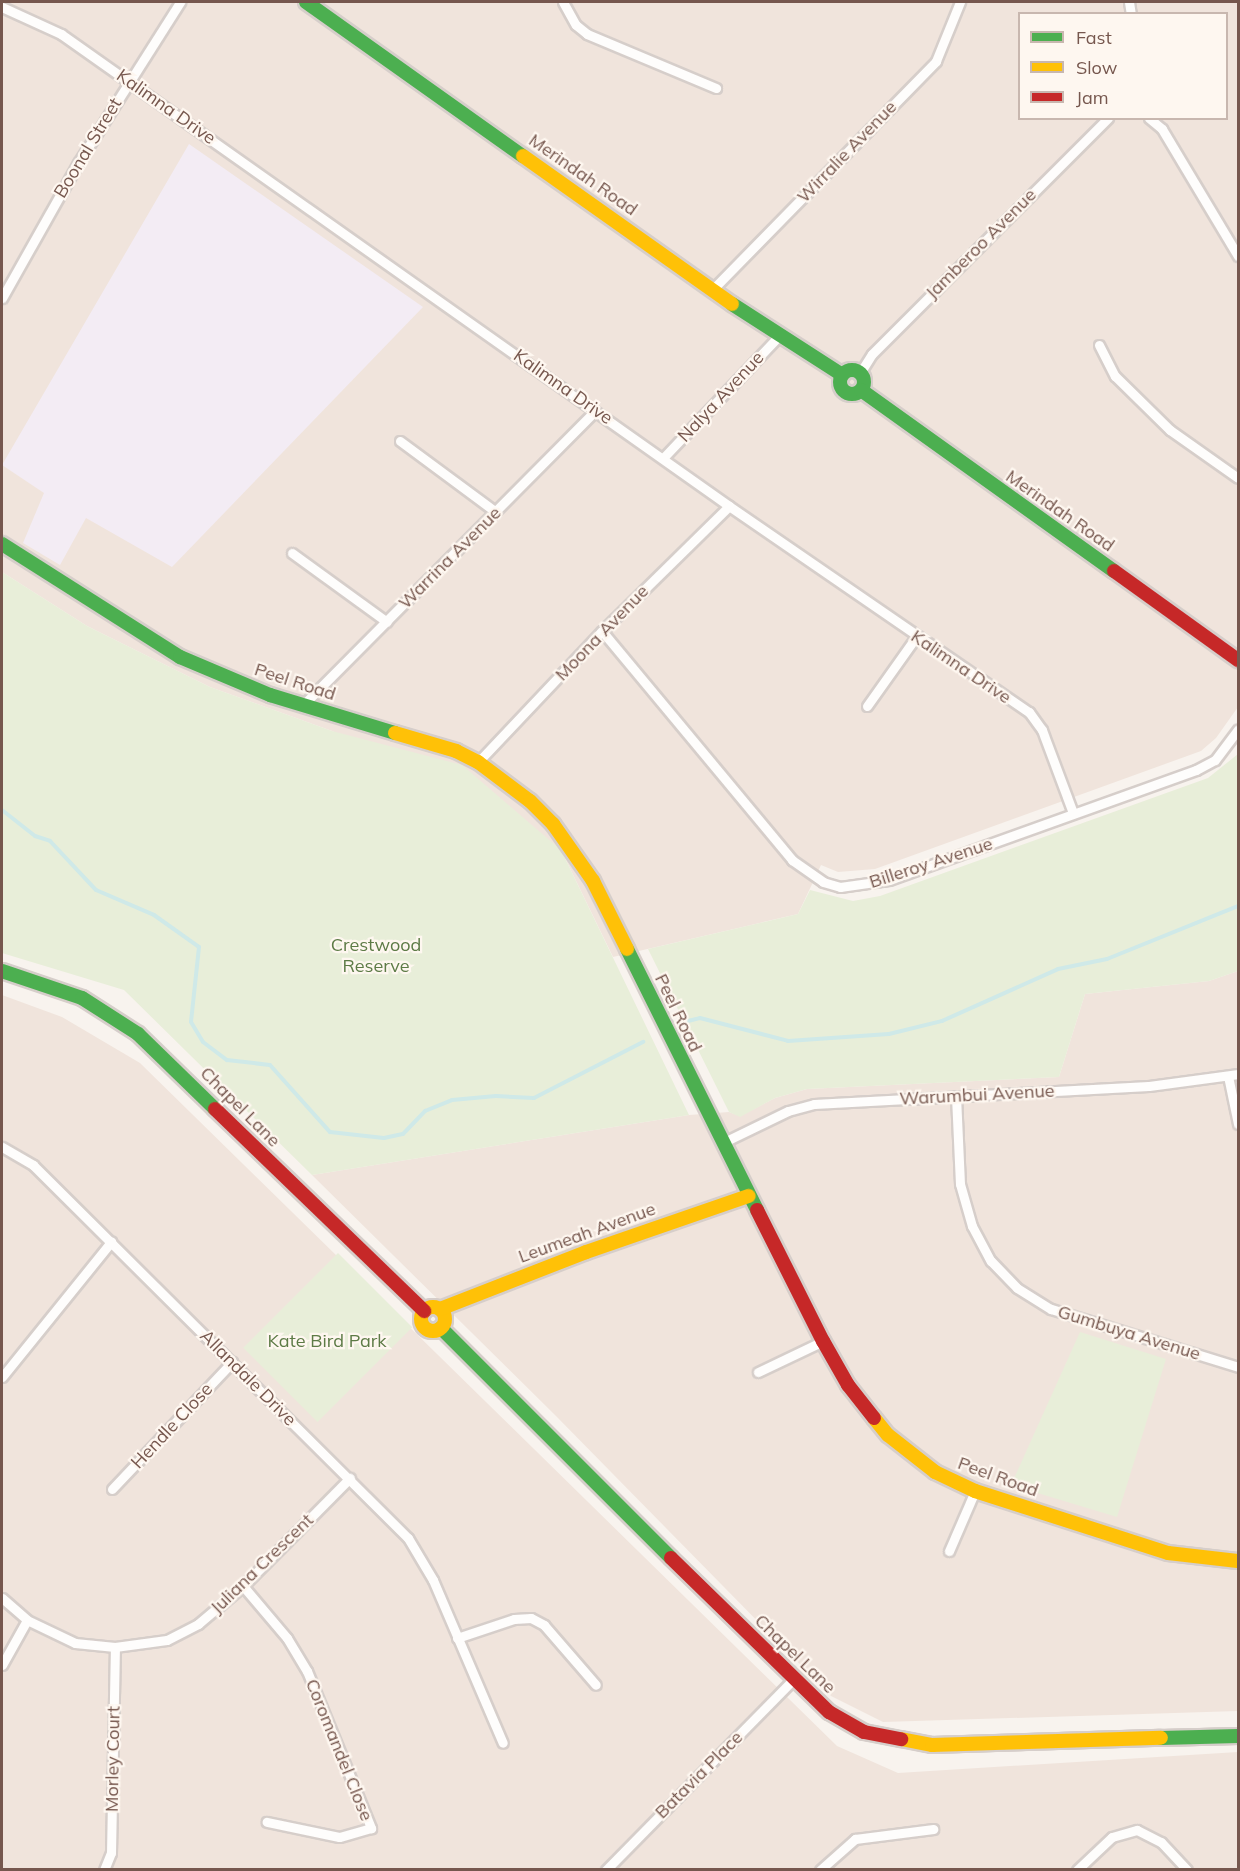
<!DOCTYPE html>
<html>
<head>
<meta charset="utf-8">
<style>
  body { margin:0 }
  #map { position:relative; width:1240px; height:1871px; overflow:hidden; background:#f8f3ee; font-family:Mulish,sans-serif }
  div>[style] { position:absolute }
  .residential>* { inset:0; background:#f0e4dc }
  .education>* { inset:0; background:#f3ecf4 }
  .green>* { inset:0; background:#e8eed9; transform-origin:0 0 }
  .stream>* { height:4px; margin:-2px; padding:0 2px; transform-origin:2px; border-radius:2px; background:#cfe9e8 }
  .roads { filter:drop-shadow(2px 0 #d6ceca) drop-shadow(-2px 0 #d6ceca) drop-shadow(0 2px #d6ceca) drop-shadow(0 -2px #d6ceca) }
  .street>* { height:9px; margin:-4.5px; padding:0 4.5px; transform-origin:4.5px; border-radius:4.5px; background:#fefdfc }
  .fast>* { height:14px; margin:-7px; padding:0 7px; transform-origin:7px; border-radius:7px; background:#4caf50 }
  .fast>.ring { margin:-7px; padding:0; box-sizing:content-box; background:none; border:14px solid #4caf50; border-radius:50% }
  .slow>* { height:14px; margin:-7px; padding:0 7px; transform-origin:7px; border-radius:7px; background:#ffc107 }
  .slow>.ring { margin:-7px; padding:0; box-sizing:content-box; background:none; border:14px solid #ffc107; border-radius:50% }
  .jam>* { height:14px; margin:-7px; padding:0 7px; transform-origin:7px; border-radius:7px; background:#c62828 }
  span { translate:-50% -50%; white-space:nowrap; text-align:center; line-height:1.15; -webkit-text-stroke:4.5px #fef7f0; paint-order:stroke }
  .street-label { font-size:18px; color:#76574e }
  .park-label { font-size:18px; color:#5d7b46 }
  .frame { position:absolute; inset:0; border:3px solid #76574e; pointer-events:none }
  .legend { position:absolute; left:1018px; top:12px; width:210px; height:108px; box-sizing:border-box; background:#fef7f0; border:2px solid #c8b7af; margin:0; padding:8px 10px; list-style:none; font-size:18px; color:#76574e }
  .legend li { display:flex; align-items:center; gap:12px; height:30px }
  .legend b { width:30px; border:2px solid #c8b7af }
</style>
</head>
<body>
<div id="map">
  <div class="residential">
    <i style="clip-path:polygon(evenodd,2px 2px,1238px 2px,1238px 707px,1216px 738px,1201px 751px,875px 869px,838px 872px,821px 865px,798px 914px,613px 957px,561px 850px,332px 731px,210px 687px,87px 626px,2px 572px,2px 2px,1020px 14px,1226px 14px,1226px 118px,1020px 118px,1020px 14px)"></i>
    <i style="clip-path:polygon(1238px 971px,1238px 1711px,883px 1722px,831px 1696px,556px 1416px,312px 1175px,689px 1115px,729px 1112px,740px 1116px,775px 1098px,807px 1089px,1059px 1077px,1085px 994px,1209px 981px)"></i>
    <i style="clip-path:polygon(2px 995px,62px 1017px,140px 1063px,837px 1746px,898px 1773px,1238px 1752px,1238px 1869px,2px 1869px)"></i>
  </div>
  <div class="education">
    <i style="clip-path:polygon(189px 144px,423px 307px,172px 567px,86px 518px,60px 565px,23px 543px,44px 493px,2px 465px)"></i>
  </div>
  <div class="green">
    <i style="clip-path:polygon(2px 572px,87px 626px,210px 687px,332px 731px,462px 765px,561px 850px,689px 1115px,312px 1175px,124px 990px,2px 953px)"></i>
    <i style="clip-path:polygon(1238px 754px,1238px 971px,1209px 981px,1085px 994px,1059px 1077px,807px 1089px,775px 1098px,740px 1117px,729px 1112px,648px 949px,798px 914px,810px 890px,853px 901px,880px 896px,1208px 778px)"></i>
    <i style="left:338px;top:1253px;width:105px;height:134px;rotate:45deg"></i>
    <i style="clip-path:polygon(1080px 1332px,1166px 1359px,1117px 1517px,1011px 1485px)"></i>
  </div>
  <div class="stream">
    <i style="left:2px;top:810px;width:42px;rotate:38.2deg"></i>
    <i style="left:35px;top:836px;width:16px;rotate:18deg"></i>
    <i style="left:50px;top:841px;width:67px;rotate:46.8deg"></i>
    <i style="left:96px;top:890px;width:63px;rotate:23.3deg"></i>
    <i style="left:154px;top:915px;width:55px;rotate:35.4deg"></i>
    <i style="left:199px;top:947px;width:75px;rotate:96.1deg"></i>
    <i style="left:191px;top:1022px;width:23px;rotate:59deg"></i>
    <i style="left:203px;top:1042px;width:30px;rotate:37deg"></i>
    <i style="left:227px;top:1060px;width:43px;rotate:6.6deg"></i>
    <i style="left:270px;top:1065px;width:90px;rotate:48.2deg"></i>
    <i style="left:330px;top:1132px;width:54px;rotate:6.3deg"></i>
    <i style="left:384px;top:1138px;width:19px;rotate:-12deg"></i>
    <i style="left:403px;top:1134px;width:32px;rotate:-46deg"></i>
    <i style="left:425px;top:1111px;width:29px;rotate:-22deg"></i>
    <i style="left:452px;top:1100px;width:44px;rotate:-5.2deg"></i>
    <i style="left:496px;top:1096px;width:38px;rotate:3deg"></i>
    <i style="left:534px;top:1098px;width:123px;rotate:-27.2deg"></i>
    <i style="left:688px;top:1021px;width:12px;rotate:-14deg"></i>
    <i style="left:700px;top:1018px;width:91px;rotate:14.6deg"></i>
    <i style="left:788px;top:1041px;width:101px;rotate:-4deg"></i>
    <i style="left:889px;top:1034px;width:55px;rotate:-13.8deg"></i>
    <i style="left:942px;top:1021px;width:127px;rotate:-24.1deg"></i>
    <i style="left:1058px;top:969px;width:50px;rotate:-11.5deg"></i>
    <i style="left:1107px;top:959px;width:141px;rotate:-22deg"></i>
  </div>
  <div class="roads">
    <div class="street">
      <i style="left:563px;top:2px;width:26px;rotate:61deg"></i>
      <i style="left:576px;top:25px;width:14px;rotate:39deg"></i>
      <i style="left:587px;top:34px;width:140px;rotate:22.7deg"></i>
      <i style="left:1129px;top:2px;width:12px;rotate:81deg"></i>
      <i style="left:2px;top:7px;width:65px;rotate:24.6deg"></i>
      <i style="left:61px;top:34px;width:818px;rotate:35.24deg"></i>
      <i style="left:729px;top:506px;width:364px;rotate:34.5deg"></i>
      <i style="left:1029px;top:712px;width:22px;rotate:54deg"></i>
      <i style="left:1042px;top:730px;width:89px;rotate:69.5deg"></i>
      <i style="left:1149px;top:118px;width:17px;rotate:40deg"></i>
      <i style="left:1162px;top:129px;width:148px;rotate:59.1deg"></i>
      <i style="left:713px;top:289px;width:319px;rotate:-45.6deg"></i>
      <i style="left:936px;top:61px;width:64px;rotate:-67.9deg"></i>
      <i style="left:2px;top:298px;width:155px;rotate:-60.6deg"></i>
      <i style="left:78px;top:163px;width:191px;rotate:-57.6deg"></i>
      <i style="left:1099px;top:345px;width:35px;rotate:63deg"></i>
      <i style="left:1115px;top:376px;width:77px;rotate:44.5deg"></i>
      <i style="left:1170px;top:430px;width:83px;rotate:35.2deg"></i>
      <i style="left:860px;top:373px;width:22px;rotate:-58deg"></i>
      <i style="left:872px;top:354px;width:334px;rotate:-45deg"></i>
      <i style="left:400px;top:441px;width:119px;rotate:36.5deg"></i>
      <i style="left:664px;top:457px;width:166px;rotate:-46.5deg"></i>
      <i style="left:292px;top:553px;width:117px;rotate:36deg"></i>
      <i style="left:602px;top:631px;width:298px;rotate:50.3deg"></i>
      <i style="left:792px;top:860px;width:38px;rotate:35deg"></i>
      <i style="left:823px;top:882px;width:18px;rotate:16deg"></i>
      <i style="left:840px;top:887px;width:49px;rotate:-8.1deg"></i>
      <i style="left:889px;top:880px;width:326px;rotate:-19.7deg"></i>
      <i style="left:1196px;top:770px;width:21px;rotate:-28deg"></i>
      <i style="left:1215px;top:760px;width:38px;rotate:-53deg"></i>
      <i style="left:303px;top:705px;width:414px;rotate:-45.2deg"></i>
      <i style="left:867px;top:706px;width:85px;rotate:-54.6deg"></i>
      <i style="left:478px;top:762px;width:180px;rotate:-46.6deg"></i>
      <i style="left:602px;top:631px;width:178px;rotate:-44.5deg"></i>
      <i style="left:1228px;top:1076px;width:49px;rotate:78.2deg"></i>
      <i style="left:956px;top:1096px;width:88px;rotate:87.4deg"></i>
      <i style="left:960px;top:1184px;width:44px;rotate:74.1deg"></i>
      <i style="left:972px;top:1226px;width:40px;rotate:62deg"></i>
      <i style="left:991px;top:1261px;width:37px;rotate:46deg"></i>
      <i style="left:1017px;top:1288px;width:40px;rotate:32deg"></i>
      <i style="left:1051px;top:1309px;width:196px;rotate:17.2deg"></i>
      <i style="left:722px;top:1143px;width:73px;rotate:-25.9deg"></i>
      <i style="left:788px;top:1111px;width:27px;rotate:-15deg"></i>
      <i style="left:814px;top:1104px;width:335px;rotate:-3.1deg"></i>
      <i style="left:1149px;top:1086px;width:90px;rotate:-7.7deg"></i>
      <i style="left:2px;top:1147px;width:36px;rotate:30deg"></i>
      <i style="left:33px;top:1165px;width:529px;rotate:44.85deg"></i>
      <i style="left:408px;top:1538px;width:49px;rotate:59.2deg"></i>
      <i style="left:433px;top:1580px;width:177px;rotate:66.8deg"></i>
      <i style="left:758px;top:1372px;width:72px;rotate:-25.5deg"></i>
      <i style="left:2px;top:1377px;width:174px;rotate:-51.1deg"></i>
      <i style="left:112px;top:1489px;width:175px;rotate:-46.6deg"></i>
      <i style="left:949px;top:1551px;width:65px;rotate:-66.6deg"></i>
      <i style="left:243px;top:1586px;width:68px;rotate:49.8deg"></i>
      <i style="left:287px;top:1638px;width:39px;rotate:59deg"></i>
      <i style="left:307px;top:1671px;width:170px;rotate:67.8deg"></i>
      <i style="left:371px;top:1828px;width:33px;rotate:164deg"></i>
      <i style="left:339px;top:1837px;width:74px;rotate:-168.2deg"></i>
      <i style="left:2px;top:1598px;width:33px;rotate:41deg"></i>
      <i style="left:27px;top:1620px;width:53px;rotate:25.6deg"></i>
      <i style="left:75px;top:1643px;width:40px;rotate:5.7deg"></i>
      <i style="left:115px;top:1647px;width:52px;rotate:-7.7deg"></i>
      <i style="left:167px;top:1640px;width:35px;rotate:-27deg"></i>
      <i style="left:198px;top:1624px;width:59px;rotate:-40.2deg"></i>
      <i style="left:243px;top:1586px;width:152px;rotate:-45.3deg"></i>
      <i style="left:457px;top:1638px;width:60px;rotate:-18.4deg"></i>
      <i style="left:514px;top:1619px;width:17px;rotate:-3deg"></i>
      <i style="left:531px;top:1618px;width:15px;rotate:28deg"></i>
      <i style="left:544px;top:1625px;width:79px;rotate:49.1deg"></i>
      <i style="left:2px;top:1665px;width:51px;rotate:-60.9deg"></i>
      <i style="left:104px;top:1870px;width:18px;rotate:-68deg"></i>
      <i style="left:111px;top:1853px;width:206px;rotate:-88.9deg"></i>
      <i style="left:606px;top:1870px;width:267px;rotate:-45.5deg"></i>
      <i style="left:820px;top:1870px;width:47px;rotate:-41.5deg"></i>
      <i style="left:855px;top:1839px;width:79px;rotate:-7.3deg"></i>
      <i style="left:1077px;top:1870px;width:48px;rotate:-43.3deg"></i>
      <i style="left:1112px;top:1837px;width:26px;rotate:-16deg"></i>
      <i style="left:1137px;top:1830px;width:27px;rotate:27deg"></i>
      <i style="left:1161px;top:1842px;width:38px;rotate:47deg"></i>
    </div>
    <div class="fast">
      <i style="left:306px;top:2px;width:266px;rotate:35.4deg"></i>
      <i style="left:732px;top:304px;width:131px;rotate:32.8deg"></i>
      <i class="ring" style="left:840px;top:370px;width:10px;height:10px"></i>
      <i style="left:861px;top:390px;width:311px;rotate:35.6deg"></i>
      <i style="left:2px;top:544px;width:211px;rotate:32.4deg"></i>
      <i style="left:180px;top:657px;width:98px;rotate:22.9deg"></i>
      <i style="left:270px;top:695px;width:131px;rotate:16.9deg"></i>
      <i style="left:627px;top:949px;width:292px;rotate:63.5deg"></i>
      <i style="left:2px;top:971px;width:84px;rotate:18.6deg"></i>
      <i style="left:82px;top:998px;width:67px;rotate:32.7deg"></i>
      <i style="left:138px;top:1034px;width:107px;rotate:44.2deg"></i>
      <i style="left:441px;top:1328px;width:325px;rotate:45deg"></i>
      <i style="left:1161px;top:1738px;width:77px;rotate:-1.5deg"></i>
    </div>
    <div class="slow">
      <i style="left:523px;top:156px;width:256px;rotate:35.3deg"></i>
      <i style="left:395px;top:733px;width:64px;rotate:16.4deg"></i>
      <i style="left:456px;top:751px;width:25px;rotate:27deg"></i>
      <i style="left:478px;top:762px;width:65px;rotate:36.9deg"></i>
      <i style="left:530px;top:801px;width:33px;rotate:45deg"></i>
      <i style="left:553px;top:824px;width:70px;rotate:54.9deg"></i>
      <i style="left:593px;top:881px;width:76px;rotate:63.4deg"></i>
      <i class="ring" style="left:421px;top:1307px;width:10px;height:10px"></i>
      <i style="left:440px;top:1309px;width:157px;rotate:-21.3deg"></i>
      <i style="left:586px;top:1252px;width:172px;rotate:-19deg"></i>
      <i style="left:874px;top:1418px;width:22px;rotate:51deg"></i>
      <i style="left:888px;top:1435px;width:60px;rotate:38.2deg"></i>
      <i style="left:935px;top:1472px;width:44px;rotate:25.4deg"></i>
      <i style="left:975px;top:1491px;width:203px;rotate:17.8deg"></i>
      <i style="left:1168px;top:1553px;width:70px;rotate:6.5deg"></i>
      <i style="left:901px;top:1739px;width:32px;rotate:11deg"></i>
      <i style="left:932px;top:1745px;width:229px;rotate:-1.8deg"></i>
    </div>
    <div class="jam">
      <i style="left:1114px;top:571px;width:153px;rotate:35.7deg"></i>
      <i style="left:215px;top:1109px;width:291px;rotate:44deg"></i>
      <i style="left:757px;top:1210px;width:147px;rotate:63.3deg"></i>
      <i style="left:823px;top:1341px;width:51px;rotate:60.4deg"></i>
      <i style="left:848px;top:1385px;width:42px;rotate:51.8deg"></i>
      <i style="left:671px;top:1558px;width:221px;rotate:44.3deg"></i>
      <i style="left:829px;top:1712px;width:40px;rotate:29.7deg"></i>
      <i style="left:864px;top:1732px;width:38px;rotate:11deg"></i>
    </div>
  </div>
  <div class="street-label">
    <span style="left:166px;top:107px;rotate:35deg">Kalimna Drive</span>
    <span style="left:88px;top:148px;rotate:-59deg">Boonal Street</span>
    <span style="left:847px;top:152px;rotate:-46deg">Wirralie Avenue</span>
    <span style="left:583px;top:175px;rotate:35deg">Merindah Road</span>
    <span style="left:981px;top:244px;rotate:-45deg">Jamberoo Avenue</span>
    <span style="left:563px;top:387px;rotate:35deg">Kalimna Drive</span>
    <span style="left:721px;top:397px;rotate:-47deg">Nalya Avenue</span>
    <span style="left:1060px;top:511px;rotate:35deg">Merindah Road</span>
    <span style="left:450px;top:558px;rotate:-45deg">Warrina Avenue</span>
    <span style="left:602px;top:633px;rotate:-46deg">Moona Avenue</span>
    <span style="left:961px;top:667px;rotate:34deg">Kalimna Drive</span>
    <span style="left:295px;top:682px;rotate:18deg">Peel Road</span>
    <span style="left:931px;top:863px;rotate:-18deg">Billeroy Avenue</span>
    <span style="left:678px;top:1013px;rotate:64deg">Peel Road</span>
    <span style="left:977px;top:1095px;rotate:-3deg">Warumbui Avenue</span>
    <span style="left:240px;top:1107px;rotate:45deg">Chapel Lane</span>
    <span style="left:587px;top:1233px;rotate:-20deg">Leumeah Avenue</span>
    <span style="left:1129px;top:1333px;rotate:17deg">Gumbuya Avenue</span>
    <span style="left:248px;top:1378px;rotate:45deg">Allandale Drive</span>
    <span style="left:172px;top:1426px;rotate:-47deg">Hendle Close</span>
    <span style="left:998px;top:1477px;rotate:20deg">Peel Road</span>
    <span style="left:262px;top:1564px;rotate:-44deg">Juliana Crescent</span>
    <span style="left:795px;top:1654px;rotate:44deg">Chapel Lane</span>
    <span style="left:339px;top:1750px;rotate:68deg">Coromandel Close</span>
    <span style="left:113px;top:1759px;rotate:-89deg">Morley Court</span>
    <span style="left:699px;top:1775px;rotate:-45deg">Batavia Place</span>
  </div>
  <div class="park-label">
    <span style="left:376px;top:956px">Crestwood<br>Reserve</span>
    <span style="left:327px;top:1341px">Kate Bird Park</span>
  </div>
  <div class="frame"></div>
  <ul class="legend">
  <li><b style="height:8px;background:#4caf50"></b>Fast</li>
  <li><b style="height:8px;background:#ffc107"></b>Slow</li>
  <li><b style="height:8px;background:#c62828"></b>Jam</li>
  </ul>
</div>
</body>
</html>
